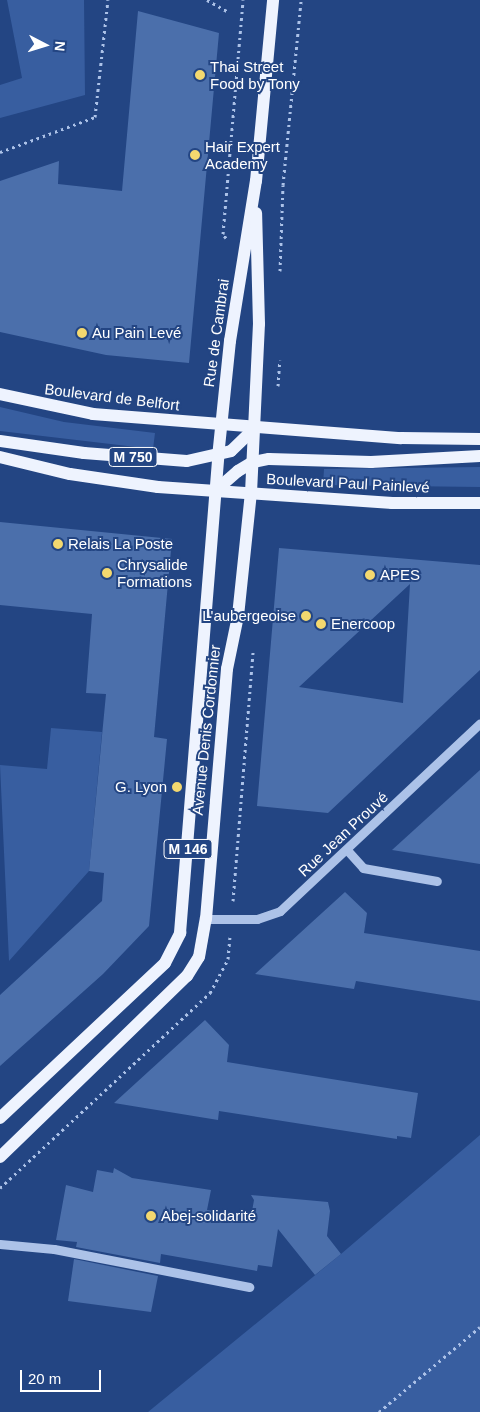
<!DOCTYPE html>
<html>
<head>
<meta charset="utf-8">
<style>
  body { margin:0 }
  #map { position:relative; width:480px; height:1412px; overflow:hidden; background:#234583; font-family:Helvetica,sans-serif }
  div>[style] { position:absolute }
  .green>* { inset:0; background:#385ea0 }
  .building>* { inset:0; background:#4b6fab }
  .path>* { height:3px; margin-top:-1.5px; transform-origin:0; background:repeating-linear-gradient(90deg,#acc2e8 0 2.5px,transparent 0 6.5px) }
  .minor>* { height:9px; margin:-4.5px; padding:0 4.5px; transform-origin:4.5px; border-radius:4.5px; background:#acc2e8 }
  .major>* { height:12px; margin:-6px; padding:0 6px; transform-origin:6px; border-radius:6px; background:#eef3fe }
  .dots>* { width:14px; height:14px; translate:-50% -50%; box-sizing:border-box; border:2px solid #234583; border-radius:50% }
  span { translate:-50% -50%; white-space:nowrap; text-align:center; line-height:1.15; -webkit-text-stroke:4px #234583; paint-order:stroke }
  .shield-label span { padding:1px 4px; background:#234583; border:1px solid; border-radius:4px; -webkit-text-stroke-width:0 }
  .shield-label { font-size:14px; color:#fff; font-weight:700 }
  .poi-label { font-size:15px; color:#fff }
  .left { translate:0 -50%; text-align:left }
  .right { translate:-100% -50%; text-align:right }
  .street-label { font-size:15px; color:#fff }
  .north { position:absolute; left:20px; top:20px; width:50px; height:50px; -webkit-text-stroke:4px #234583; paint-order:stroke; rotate:95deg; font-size:14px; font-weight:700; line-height:20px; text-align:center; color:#fff }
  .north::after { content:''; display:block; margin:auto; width:18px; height:22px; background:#fff; clip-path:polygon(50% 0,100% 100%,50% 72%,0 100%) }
  .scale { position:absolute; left:20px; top:1370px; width:81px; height:22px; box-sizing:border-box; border:2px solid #fff; border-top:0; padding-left:6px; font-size:15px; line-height:18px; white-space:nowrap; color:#fff; -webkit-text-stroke:4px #234583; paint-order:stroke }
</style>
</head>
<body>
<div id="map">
  <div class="green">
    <i style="clip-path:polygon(7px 0,84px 0,85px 95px,0 118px,0 85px,22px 78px)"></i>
    <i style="clip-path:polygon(0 407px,64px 422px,155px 433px,153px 449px,0 431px)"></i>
    <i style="clip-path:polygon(480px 467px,480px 487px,323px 485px,324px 469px)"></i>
    <i style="clip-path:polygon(51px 728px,102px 732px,89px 871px,9px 961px,0 765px,47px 769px)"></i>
    <i style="clip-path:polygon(480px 1135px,480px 1412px,148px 1412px,341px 1254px)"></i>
  </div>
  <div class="building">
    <i style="clip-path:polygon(138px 11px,219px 33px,189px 363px,106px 355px,0 332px,0 181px,59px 161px,58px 184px,122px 191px)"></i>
    <i style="clip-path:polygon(0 522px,172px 539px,154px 737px,167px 739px,149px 926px,103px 974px,0 1066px,0 995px,102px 901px,104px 873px,89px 871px,106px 694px,86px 693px,92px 614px,0 605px)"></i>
    <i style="clip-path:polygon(evenodd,279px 548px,480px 565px,480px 670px,328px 813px,257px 806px,279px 548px,410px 584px,403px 703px,299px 687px,410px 584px)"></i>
    <i style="clip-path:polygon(480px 770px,480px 864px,392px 850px)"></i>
    <i style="clip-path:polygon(345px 892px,367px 913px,364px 933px,480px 951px,480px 1001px,356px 981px,354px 989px,255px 974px)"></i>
    <i style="clip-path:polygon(205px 1020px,229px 1045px,227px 1062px,418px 1093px,411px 1138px,397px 1136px,397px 1139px,219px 1111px,218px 1120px,114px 1103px)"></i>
    <i style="clip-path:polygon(114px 1168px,132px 1178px,211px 1190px,207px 1210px,251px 1217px,254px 1200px,251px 1195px,328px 1202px,330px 1211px,327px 1236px,341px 1254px,315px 1275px,278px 1229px,272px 1267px,258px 1265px,257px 1271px,161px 1254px,160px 1263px,76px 1247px,77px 1242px,56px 1240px,66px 1185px,93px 1192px,97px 1170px,113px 1173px)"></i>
    <i style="clip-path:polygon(74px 1259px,158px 1276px,151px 1312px,68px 1301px)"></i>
  </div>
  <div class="path">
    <i style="left:207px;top:0;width:25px;rotate:29deg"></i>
    <i style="left:0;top:152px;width:101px;rotate:-20.2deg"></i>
    <i style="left:95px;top:117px;width:118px;rotate:-83.7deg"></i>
    <i style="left:226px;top:238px;width:5px;rotate:-127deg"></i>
    <i style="left:223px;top:234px;width:235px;rotate:-85.1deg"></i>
    <i style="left:280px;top:271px;width:86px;rotate:-88deg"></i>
    <i style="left:283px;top:185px;width:186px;rotate:-84.4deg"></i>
    <i style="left:278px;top:386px;width:26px;rotate:-86deg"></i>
    <i style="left:233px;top:901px;width:251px;rotate:-85.4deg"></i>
    <i style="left:0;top:1188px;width:287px;rotate:-42.9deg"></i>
    <i style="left:210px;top:993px;width:38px;rotate:-62deg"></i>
    <i style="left:228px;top:959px;width:22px;rotate:-85deg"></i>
    <i style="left:379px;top:1412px;width:132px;rotate:-40.1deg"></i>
  </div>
  <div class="minor">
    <i style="left:347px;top:850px;width:24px;rotate:48deg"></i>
    <i style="left:363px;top:868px;width:75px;rotate:10deg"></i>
    <i style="left:206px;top:919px;width:51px"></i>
    <i style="left:257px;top:919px;width:24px;rotate:-19deg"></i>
    <i style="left:280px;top:911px;width:274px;rotate:-43.2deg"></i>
    <i style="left:0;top:1244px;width:54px;rotate:5.3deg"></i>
    <i style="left:54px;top:1249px;width:199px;rotate:11deg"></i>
  </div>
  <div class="major">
    <i style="left:0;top:394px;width:95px;rotate:12.1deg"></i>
    <i style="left:93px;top:414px;width:309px;rotate:4.5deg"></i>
    <i style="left:401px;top:438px;width:79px;rotate:0.7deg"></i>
    <i style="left:0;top:441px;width:85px;rotate:8.1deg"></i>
    <i style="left:84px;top:453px;width:103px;rotate:4.4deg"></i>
    <i style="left:187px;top:461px;width:45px;rotate:-12.8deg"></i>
    <i style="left:231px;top:451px;width:33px;rotate:-44deg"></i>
    <i style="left:0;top:457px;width:72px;rotate:13.7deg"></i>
    <i style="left:70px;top:474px;width:89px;rotate:8.4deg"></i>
    <i style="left:158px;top:487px;width:235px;rotate:3.9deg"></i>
    <i style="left:392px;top:503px;width:88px"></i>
    <i style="left:215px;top:491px;width:30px;rotate:-41deg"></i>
    <i style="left:238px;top:471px;width:17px;rotate:-31deg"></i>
    <i style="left:253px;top:462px;width:16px;rotate:-11deg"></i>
    <i style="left:269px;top:459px;width:102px;rotate:1.7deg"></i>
    <i style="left:371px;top:462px;width:109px;rotate:-3.2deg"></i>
    <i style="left:0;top:1118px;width:226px;rotate:-43.2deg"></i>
    <i style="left:165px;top:963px;width:34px;rotate:-63deg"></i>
    <i style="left:180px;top:933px;width:478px;rotate:-85.4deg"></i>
    <i style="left:218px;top:457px;width:117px;rotate:-84.1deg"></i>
    <i style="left:230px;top:341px;width:162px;rotate:-80.8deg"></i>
    <i style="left:256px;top:181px;width:182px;rotate:-84.6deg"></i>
    <i style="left:0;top:1157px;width:260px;rotate:-44.1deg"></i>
    <i style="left:187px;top:976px;width:22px;rotate:-58deg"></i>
    <i style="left:199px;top:957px;width:39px;rotate:-80deg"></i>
    <i style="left:206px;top:919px;width:251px;rotate:-85.2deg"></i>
    <i style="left:227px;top:669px;width:54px;rotate:-78.3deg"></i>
    <i style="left:238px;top:616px;width:124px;rotate:-84deg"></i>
    <i style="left:251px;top:493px;width:169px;rotate:-87.3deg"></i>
    <i style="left:259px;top:324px;width:111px;rotate:-91.5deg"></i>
  </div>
  <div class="dots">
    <i style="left:200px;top:75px;background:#f3d86f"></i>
    <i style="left:195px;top:155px;background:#f3d86f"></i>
    <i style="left:82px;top:333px;background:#f3d86f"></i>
    <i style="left:58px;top:544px;background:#f3d86f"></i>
    <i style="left:107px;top:573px;background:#f3d86f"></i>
    <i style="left:370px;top:575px;background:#f3d86f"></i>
    <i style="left:306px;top:616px;background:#f3d86f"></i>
    <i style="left:321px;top:624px;background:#f3d86f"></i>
    <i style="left:177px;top:787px;background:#f3d86f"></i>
    <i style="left:151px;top:1216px;background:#f3d86f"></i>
  </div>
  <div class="shield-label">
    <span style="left:133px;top:457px">M 750</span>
    <span style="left:188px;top:849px">M 146</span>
  </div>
  <div class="poi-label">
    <span class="left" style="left:210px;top:75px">Thai Street<br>Food by Tony</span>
    <span class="left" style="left:205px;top:155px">Hair Expert<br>Academy</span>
    <span class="left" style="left:92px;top:333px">Au Pain Levé</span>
    <span class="left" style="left:68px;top:544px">Relais La Poste</span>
    <span class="left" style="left:117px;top:573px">Chrysalide<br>Formations</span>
    <span class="left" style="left:380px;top:575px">APES</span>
    <span class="right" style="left:296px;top:616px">L'aubergeoise</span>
    <span class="left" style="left:331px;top:624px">Enercoop</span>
    <span class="right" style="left:167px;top:787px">G. Lyon</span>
    <span class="left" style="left:161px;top:1216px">Abej-solidarité</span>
  </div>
  <div class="street-label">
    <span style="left:216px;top:333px;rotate:-82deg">Rue de Cambrai</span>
    <span style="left:112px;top:397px;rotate:7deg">Boulevard de Belfort</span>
    <span style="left:348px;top:483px;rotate:3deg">Boulevard Paul Painlevé</span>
    <span style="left:206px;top:730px;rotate:-84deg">Avenue Denis Cordonnier</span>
    <span style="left:343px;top:834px;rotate:-43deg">Rue Jean Prouvé</span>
  </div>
  <div class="north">N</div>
  <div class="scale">20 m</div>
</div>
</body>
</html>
